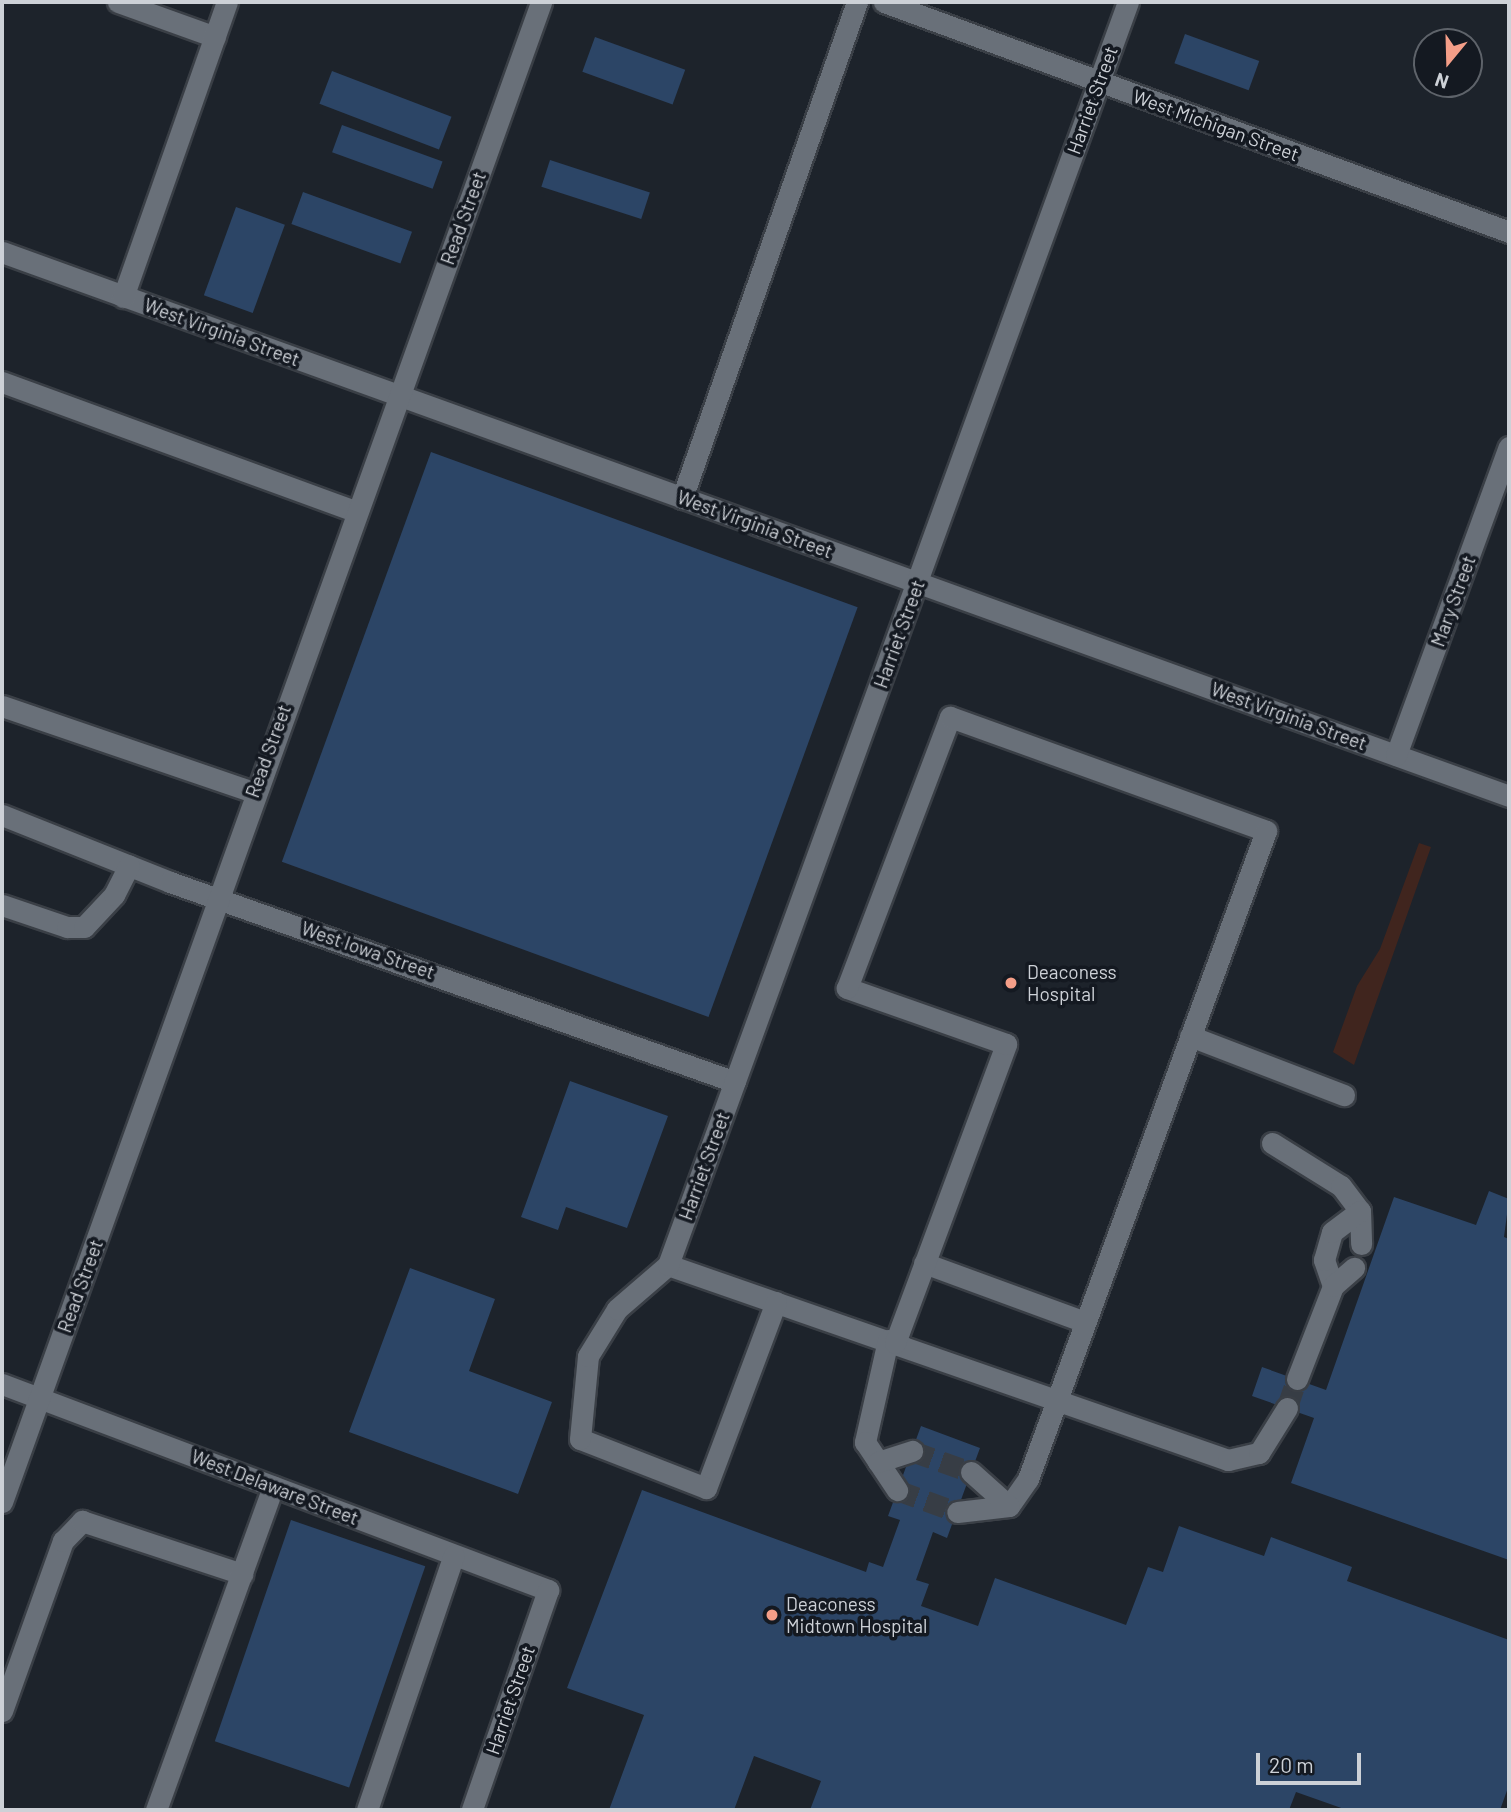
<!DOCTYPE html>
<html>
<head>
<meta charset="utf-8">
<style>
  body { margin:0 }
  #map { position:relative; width:1511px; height:1812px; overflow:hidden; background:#1d232b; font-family:Barlow,sans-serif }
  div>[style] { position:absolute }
  .green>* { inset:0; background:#40251e }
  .building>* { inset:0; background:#2c4566; transform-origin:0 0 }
  .minor-tunnel>* { height:21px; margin-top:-10.5px; transform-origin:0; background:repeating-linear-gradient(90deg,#373d45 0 21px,transparent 0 31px) }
  .roads { filter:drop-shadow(2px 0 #3a3f46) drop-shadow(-2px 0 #3a3f46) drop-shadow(0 2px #3a3f46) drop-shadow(0 -2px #3a3f46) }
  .minor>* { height:21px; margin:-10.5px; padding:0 10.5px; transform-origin:10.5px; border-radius:10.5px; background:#697079 }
  .dots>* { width:19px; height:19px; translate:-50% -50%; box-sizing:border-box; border:4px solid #141921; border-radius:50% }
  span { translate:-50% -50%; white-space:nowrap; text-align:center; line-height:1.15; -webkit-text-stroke:7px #141921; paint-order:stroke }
  .street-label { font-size:19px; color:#cdd1d7 }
  .poi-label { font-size:19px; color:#cdd1d7 }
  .left { translate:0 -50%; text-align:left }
  .frame { position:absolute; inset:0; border:4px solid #cdd1d7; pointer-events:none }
  .north { position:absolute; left:1413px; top:28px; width:70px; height:70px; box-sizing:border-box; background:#141921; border:2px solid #5e636a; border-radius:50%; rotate:199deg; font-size:19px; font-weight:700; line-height:28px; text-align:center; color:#cdd1d7 }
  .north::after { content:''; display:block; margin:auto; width:24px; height:32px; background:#f49e88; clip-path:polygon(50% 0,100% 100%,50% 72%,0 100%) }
  .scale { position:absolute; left:1256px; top:1753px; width:105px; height:32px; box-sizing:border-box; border:4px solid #cdd1d7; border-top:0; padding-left:9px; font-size:21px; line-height:24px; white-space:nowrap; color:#cdd1d7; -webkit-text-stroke:5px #141921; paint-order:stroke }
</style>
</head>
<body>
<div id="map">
  <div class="green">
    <i style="clip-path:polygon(1419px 843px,1431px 847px,1354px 1065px,1333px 1052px,1357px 986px,1380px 949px)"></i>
  </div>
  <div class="building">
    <i style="left:1185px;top:34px;width:79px;height:31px;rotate:20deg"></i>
    <i style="left:595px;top:37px;width:96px;height:37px;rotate:20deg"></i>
    <i style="left:332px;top:71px;width:128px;height:35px;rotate:21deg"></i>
    <i style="left:342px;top:125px;width:107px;height:29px;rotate:20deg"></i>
    <i style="left:550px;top:160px;width:105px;height:28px;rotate:18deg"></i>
    <i style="left:303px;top:192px;width:116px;height:34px;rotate:20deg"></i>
    <i style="left:236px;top:207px;width:52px;height:94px;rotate:20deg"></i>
    <i style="left:431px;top:452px;width:454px;height:436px;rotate:20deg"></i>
    <i style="clip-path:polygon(570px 1081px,668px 1116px,627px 1228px,566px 1207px,558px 1230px,521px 1217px)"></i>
    <i style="clip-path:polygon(1489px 1191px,1509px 1199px,1504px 1237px,1509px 1239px,1509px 1560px,1291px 1483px,1314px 1418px,1252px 1396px,1262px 1367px,1326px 1390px,1394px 1197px,1476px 1225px)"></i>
    <i style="clip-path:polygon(410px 1268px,495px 1299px,469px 1371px,552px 1402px,518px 1494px,349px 1432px)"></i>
    <i style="clip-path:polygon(921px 1426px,980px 1448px,947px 1538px,933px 1532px,916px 1580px,929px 1584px,921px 1606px,978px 1626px,995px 1578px,1126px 1625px,1148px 1567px,1163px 1572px,1179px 1526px,1264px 1556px,1271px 1537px,1352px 1567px,1347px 1581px,1509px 1640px,1509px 1785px,1500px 1810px,1347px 1810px,1296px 1792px,1289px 1810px,810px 1810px,821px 1781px,754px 1756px,734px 1810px,609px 1810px,644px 1715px,567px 1688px,642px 1490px,866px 1572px,869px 1562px,883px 1567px,900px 1520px,888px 1516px)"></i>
    <i style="left:291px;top:1520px;width:142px;height:234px;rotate:19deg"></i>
  </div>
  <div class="minor-tunnel">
    <i style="left:1287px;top:1408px;width:31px;rotate:-71deg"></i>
    <i style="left:912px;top:1451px;width:63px;rotate:19.6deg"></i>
    <i style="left:897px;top:1490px;width:64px;rotate:20.1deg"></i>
  </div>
  <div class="roads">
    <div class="minor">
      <i style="left:118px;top:2px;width:103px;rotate:19.8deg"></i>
      <i style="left:884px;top:2px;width:666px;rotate:20.2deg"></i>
      <i style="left:2px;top:252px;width:1602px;rotate:19.85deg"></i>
      <i style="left:123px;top:297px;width:313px;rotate:-70.6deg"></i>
      <i style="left:2px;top:382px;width:376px;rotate:20.1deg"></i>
      <i style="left:682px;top:498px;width:526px;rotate:-70.57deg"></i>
      <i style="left:2px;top:706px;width:265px;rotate:18.9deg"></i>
      <i style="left:1396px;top:755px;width:328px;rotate:-69.9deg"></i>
      <i style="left:2px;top:815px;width:181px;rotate:21.7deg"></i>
      <i style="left:170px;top:882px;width:599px;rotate:19.49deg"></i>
      <i style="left:2px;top:905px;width:69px;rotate:18.7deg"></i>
      <i style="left:67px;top:927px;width:17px"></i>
      <i style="left:84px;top:927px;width:44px;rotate:-46.8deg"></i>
      <i style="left:114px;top:895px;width:33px;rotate:-63deg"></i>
      <i style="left:1190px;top:1036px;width:165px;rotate:21deg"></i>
      <i style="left:1272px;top:1143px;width:81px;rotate:31.9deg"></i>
      <i style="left:1341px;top:1186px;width:31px;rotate:53deg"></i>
      <i style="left:1360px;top:1211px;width:33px;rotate:88deg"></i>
      <i style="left:924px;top:1263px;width:171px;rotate:20.1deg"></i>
      <i style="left:668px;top:1265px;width:593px;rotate:19.2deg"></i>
      <i style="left:1228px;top:1460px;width:32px;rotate:-13deg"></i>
      <i style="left:1259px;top:1453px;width:53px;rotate:-58.1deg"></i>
      <i style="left:1333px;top:1286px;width:28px;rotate:-109deg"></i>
      <i style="left:1324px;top:1260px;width:29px;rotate:-74deg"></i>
      <i style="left:1332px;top:1232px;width:35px;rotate:-37deg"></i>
      <i style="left:776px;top:1302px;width:199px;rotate:110.6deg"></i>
      <i style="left:706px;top:1488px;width:135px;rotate:-158.7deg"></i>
      <i style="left:580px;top:1439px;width:83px;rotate:-84.5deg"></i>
      <i style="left:588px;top:1356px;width:55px;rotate:-58.3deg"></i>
      <i style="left:617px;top:1309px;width:67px;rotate:-40.8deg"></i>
      <i style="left:668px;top:1265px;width:1344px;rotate:-69.99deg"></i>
      <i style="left:888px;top:1340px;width:105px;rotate:102.7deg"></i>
      <i style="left:865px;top:1442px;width:58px;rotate:56.3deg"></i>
      <i style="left:895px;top:1343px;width:319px;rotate:-69.6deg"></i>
      <i style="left:1006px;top:1044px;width:169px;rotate:-160.6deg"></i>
      <i style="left:847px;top:988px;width:290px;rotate:-69.2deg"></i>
      <i style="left:950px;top:717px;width:336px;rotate:19.8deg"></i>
      <i style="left:1266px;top:831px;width:690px;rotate:110.17deg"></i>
      <i style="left:1028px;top:1479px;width:33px;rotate:125deg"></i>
      <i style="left:1009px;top:1506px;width:52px;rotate:173.4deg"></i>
      <i style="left:1297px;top:1379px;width:100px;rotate:-68.8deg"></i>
      <i style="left:1333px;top:1286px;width:28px;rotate:-41deg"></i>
      <i style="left:2px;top:1384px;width:584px;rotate:20.67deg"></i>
      <i style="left:548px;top:1590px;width:233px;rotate:109.1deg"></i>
      <i style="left:878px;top:1462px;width:36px;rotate:-18deg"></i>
      <i style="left:971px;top:1472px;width:51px;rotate:41.8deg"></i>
      <i style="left:2px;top:1502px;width:1594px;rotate:-70.23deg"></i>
      <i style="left:2px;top:1711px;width:181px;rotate:-70.3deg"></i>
      <i style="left:63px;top:1541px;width:28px;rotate:-46deg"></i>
      <i style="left:82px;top:1521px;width:169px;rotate:18.3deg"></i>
      <i style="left:156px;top:1810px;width:344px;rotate:-70.1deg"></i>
      <i style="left:367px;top:1810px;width:269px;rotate:-71.2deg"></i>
    </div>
  </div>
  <div class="dots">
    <i style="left:1011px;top:983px;background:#f49e88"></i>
    <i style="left:772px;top:1615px;background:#f49e88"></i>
  </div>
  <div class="street-label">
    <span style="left:1092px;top:100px;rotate:-70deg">Harriet Street</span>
    <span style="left:1216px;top:125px;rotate:20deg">West Michigan Street</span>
    <span style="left:463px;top:218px;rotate:-70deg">Read Street</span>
    <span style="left:222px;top:332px;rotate:20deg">West Virginia Street</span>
    <span style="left:755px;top:524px;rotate:20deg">West Virginia Street</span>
    <span style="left:1453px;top:601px;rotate:-70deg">Mary Street</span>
    <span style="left:899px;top:634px;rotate:-70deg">Harriet Street</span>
    <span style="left:1289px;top:716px;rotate:20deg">West Virginia Street</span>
    <span style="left:268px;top:751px;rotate:-70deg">Read Street</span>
    <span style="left:368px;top:950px;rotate:19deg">West Iowa Street</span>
    <span style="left:704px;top:1166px;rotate:-70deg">Harriet Street</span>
    <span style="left:80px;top:1286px;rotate:-70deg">Read Street</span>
    <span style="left:275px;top:1487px;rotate:21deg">West Delaware Street</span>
    <span style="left:510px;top:1700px;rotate:-71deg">Harriet Street</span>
  </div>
  <div class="poi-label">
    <span class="left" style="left:1027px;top:983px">Deaconess<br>Hospital</span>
    <span class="left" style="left:786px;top:1615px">Deaconess<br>Midtown Hospital</span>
  </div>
  <div class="frame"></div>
  <div class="north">N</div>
  <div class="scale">20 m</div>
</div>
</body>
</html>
